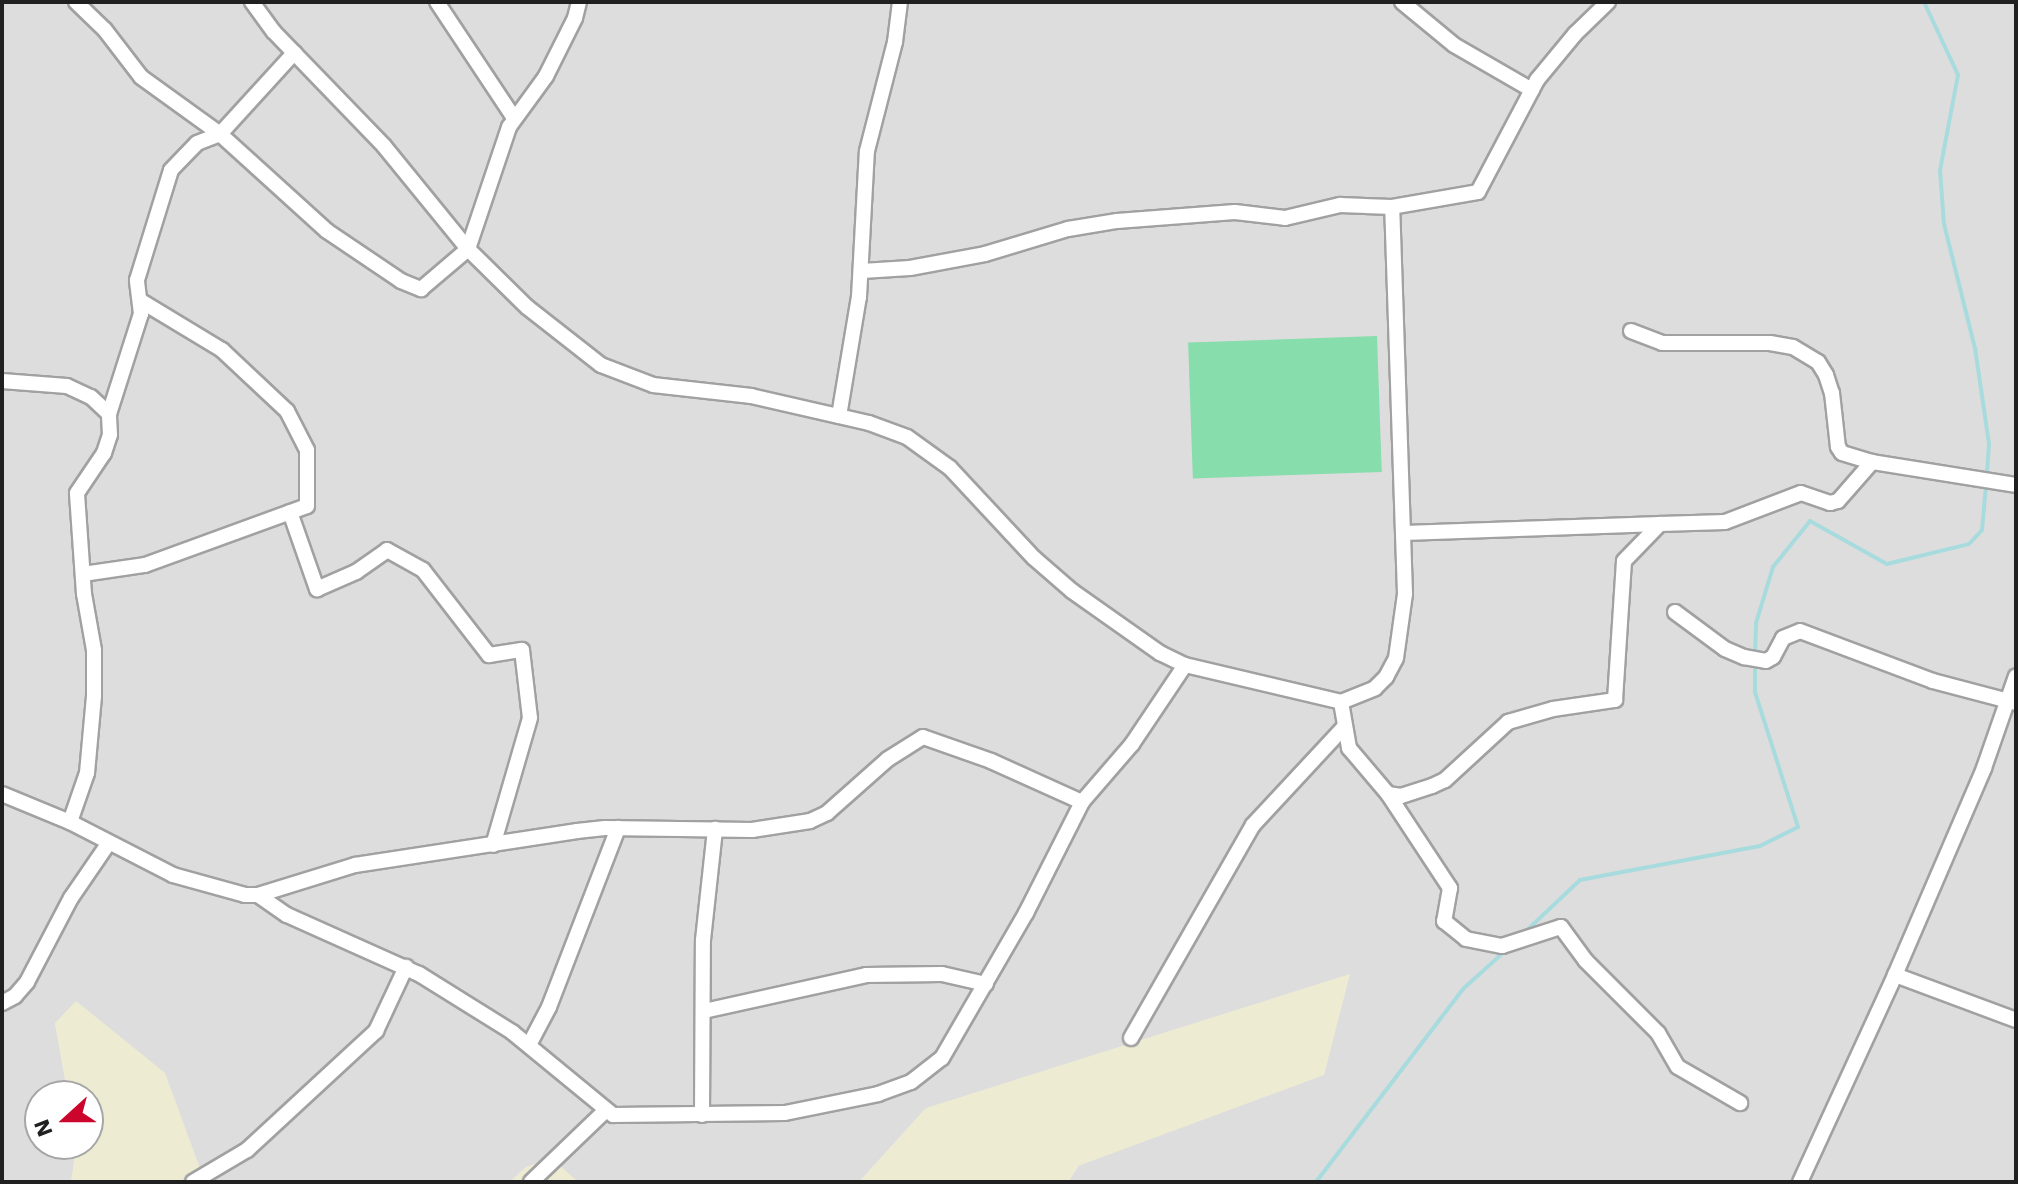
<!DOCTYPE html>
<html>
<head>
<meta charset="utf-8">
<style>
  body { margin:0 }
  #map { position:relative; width:2018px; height:1184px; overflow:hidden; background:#f0ebe7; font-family:"Work Sans",sans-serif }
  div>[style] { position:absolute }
  .residential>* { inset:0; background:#dedddd }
  .farmland>* { inset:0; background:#eeebd3 }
  .pitch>* { inset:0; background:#87ddab; transform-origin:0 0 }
  .stream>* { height:4px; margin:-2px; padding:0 2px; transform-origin:2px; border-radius:2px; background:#a8dbdd }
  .roads { filter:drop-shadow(2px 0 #a1a1a1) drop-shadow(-2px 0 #a1a1a1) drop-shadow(0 2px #a1a1a1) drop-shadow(0 -2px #a1a1a1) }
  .minor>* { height:14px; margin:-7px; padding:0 7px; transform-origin:7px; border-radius:7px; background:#fff }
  span { translate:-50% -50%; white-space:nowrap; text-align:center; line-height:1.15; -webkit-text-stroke:7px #fff; paint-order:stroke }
  .frame { position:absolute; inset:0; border:4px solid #202020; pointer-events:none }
  .north { position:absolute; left:24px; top:1080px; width:80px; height:80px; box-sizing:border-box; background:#fff; border:2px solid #a6a6a6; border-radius:50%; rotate:249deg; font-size:22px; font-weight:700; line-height:32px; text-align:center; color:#202020 }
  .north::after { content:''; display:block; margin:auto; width:28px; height:36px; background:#cb052c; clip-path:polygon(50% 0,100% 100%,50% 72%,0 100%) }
</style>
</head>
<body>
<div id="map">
  <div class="residential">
    <i style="clip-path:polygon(2px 2px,2016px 2px,2016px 1182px,1068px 1182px,1078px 1167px,926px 1108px,859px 1182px,578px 1182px,552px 1159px,526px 1167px,510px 1182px,205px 1182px,55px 1023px,68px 1096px,40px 1096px,40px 1144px,77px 1144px,71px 1182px,2px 1182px)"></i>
  </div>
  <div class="farmland">
    <i style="clip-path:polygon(1350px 974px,1324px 1075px,1078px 1166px,1068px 1182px,859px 1182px,926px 1108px)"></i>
    <i style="clip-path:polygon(76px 1001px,165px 1073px,205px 1182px,71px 1182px,77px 1144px,88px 1144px,88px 1096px,68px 1096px,55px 1023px)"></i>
    <i style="clip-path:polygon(552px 1159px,578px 1182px,510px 1182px,526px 1167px)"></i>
  </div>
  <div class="pitch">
    <i style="left:1377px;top:336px;width:136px;height:189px;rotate:88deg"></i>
  </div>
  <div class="stream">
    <i style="left:1924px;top:2px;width:81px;rotate:65deg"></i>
    <i style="left:1958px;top:75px;width:97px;rotate:100.7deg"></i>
    <i style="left:1940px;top:170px;width:54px;rotate:85.8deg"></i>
    <i style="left:1944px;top:224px;width:128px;rotate:76deg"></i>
    <i style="left:1975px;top:348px;width:97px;rotate:81.7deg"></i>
    <i style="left:1989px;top:444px;width:32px;rotate:94deg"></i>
    <i style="left:1755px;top:655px;width:32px;rotate:-88deg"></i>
    <i style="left:1756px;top:623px;width:59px;rotate:-73.1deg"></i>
    <i style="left:1773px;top:567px;width:59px;rotate:-51.2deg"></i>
    <i style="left:1810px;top:521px;width:88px;rotate:29.2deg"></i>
    <i style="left:1887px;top:564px;width:84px;rotate:-13.7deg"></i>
    <i style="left:1969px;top:544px;width:19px;rotate:-47deg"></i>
    <i style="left:1982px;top:530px;width:45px;rotate:-84.9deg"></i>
    <i style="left:1522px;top:935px;width:80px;rotate:-43.5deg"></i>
    <i style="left:1580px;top:880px;width:183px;rotate:-10.7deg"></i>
    <i style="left:1760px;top:846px;width:42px;rotate:-26.6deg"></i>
    <i style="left:1798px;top:827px;width:142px;rotate:-107.7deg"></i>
    <i style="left:1755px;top:692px;width:28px;rotate:-90deg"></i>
    <i style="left:1316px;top:1182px;width:243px;rotate:-52.7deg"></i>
    <i style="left:1463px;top:989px;width:55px;rotate:-42.1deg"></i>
  </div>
  <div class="roads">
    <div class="minor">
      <i style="left:76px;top:2px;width:40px;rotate:44deg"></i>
      <i style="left:105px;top:30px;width:59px;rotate:52.5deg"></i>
      <i style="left:141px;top:77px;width:97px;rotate:35.8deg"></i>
      <i style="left:220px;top:134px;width:144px;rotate:42.2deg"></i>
      <i style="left:327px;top:231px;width:89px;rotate:34deg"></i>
      <i style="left:401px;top:281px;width:22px;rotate:22deg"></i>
      <i style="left:421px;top:289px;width:62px;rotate:-40.4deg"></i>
      <i style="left:468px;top:249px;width:129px;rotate:-71.4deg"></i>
      <i style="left:509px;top:127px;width:63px;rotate:-54deg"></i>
      <i style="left:546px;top:76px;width:65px;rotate:-63.4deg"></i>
      <i style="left:575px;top:18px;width:16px;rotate:-76deg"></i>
      <i style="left:252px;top:2px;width:37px;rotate:54deg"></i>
      <i style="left:274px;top:32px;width:158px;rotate:46deg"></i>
      <i style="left:384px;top:146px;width:133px;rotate:50.8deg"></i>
      <i style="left:468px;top:249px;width:83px;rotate:44.5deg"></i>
      <i style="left:527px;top:307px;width:94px;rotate:38.1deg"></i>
      <i style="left:601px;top:365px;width:56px;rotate:21deg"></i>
      <i style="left:653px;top:385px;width:99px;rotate:6.4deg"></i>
      <i style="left:751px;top:396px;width:121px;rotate:12.9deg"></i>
      <i style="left:869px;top:423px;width:40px;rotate:20.2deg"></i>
      <i style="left:907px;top:437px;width:53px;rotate:35.8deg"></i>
      <i style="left:950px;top:468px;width:123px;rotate:47deg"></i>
      <i style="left:1034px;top:558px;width:50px;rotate:41deg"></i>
      <i style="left:1072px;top:591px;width:108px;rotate:35.2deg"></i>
      <i style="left:1160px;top:653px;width:28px;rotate:26deg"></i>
      <i style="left:1185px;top:665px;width:160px;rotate:13.3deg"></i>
      <i style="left:1341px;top:702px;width:37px;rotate:-22deg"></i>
      <i style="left:1375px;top:688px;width:16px;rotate:-45deg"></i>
      <i style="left:1386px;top:677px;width:21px;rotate:-62deg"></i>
      <i style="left:1396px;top:658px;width:65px;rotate:-82deg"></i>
      <i style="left:1405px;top:594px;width:387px;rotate:-91.9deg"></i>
      <i style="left:1392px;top:207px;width:87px;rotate:-9.9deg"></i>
      <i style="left:1478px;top:192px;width:127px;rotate:-62.2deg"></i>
      <i style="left:1537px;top:80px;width:60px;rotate:-50.4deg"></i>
      <i style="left:1575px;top:34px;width:46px;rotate:-44.1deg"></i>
      <i style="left:437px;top:2px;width:139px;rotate:56.4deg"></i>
      <i style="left:1402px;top:2px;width:67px;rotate:39.6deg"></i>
      <i style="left:1454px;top:45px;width:90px;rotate:30deg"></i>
      <i style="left:862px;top:271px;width:48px;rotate:-3.6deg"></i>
      <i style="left:910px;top:268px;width:76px;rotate:-10.6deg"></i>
      <i style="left:985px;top:254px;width:87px;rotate:-16.8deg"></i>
      <i style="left:1068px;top:229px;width:50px;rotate:-9.3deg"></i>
      <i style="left:1117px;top:221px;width:118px;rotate:-4.4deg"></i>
      <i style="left:1235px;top:212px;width:50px;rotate:6.8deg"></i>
      <i style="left:1285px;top:218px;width:57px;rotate:-13.3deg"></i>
      <i style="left:1340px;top:205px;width:52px;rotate:2.2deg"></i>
      <i style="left:1631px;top:331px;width:33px;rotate:21deg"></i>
      <i style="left:1662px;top:343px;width:108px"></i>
      <i style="left:1770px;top:343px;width:23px;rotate:10deg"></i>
      <i style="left:1793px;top:347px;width:29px;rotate:31deg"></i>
      <i style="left:1818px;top:362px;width:15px;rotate:58deg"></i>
      <i style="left:1826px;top:375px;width:19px;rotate:72deg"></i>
      <i style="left:1832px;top:393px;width:54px;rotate:83.7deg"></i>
      <i style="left:1838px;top:447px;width:7px;rotate:56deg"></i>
      <i style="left:1842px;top:453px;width:31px;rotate:17deg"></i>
      <i style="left:1872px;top:462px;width:146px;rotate:9.1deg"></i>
      <i style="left:2px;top:381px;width:65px;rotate:4.4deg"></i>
      <i style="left:67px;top:386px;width:26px;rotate:25deg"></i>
      <i style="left:91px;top:397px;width:25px;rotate:43deg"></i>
      <i style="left:839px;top:416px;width:121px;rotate:-80.5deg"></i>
      <i style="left:859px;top:297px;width:146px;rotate:-86.9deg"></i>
      <i style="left:867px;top:151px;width:113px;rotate:-75.6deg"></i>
      <i style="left:895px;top:42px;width:40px;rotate:-82.9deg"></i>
      <i style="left:290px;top:512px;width:82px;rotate:70.7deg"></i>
      <i style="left:317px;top:589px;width:43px;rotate:-23.6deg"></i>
      <i style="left:356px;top:572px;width:38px;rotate:-35deg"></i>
      <i style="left:387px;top:550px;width:41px;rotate:29.1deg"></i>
      <i style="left:423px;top:570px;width:108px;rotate:52.2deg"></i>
      <i style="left:489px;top:655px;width:33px;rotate:-9deg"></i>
      <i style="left:522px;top:650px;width:68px;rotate:83.3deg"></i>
      <i style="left:530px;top:718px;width:132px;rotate:106.2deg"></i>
      <i style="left:1404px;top:533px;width:256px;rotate:-2deg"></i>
      <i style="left:83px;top:574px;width:63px;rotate:-8.3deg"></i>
      <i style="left:145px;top:565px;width:172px;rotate:-20deg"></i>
      <i style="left:307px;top:506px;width:56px;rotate:-90deg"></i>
      <i style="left:307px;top:450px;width:44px;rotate:-117.1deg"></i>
      <i style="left:287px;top:411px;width:89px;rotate:-136.8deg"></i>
      <i style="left:222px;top:350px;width:95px;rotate:-148.8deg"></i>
      <i style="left:1675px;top:612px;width:62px;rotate:36.5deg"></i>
      <i style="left:1725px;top:649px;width:21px;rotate:23deg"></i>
      <i style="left:1744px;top:657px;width:22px;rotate:10deg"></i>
      <i style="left:1766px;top:661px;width:8px;rotate:-30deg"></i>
      <i style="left:1773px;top:657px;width:21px;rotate:-62deg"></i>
      <i style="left:1783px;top:638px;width:18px;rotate:-22deg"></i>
      <i style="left:1800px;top:631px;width:142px;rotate:20.6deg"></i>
      <i style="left:1933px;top:681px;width:86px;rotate:14.8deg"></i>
      <i style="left:1341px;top:702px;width:47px;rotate:80.1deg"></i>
      <i style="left:1349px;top:748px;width:60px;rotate:49.7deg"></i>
      <i style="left:1388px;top:794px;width:13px;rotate:9deg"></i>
      <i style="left:1401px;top:796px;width:33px;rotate:-18deg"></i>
      <i style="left:1432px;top:786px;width:14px;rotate:-25deg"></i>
      <i style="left:1445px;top:780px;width:86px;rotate:-42.6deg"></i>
      <i style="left:1508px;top:722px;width:47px;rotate:-16.1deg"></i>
      <i style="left:1553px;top:709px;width:63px;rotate:-8.3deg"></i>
      <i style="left:1615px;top:700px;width:139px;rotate:-86.3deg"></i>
      <i style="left:1624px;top:561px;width:52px;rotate:-45.8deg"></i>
      <i style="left:1660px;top:524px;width:65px;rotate:-1.8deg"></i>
      <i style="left:1725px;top:522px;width:81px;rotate:-20.9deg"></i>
      <i style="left:1801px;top:493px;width:31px;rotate:19deg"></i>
      <i style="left:1830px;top:503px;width:8px;rotate:-14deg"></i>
      <i style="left:1838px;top:501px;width:52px;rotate:-48.9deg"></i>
      <i style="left:2px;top:794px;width:74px;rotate:22.4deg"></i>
      <i style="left:70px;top:822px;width:116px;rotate:27.2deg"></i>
      <i style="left:173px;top:875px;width:75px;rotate:15.5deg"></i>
      <i style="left:245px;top:895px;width:13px"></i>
      <i style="left:258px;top:895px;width:102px;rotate:-17.2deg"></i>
      <i style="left:355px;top:865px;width:225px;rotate:-8.7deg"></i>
      <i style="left:577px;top:831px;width:28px;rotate:-6deg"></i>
      <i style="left:605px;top:828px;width:147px;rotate:0.8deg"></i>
      <i style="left:752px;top:830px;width:59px;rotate:-8.8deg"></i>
      <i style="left:810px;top:821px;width:19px;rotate:-25deg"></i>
      <i style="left:827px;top:813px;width:81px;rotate:-41.5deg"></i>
      <i style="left:888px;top:759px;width:41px;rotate:-32.2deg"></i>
      <i style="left:923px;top:737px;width:72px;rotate:19.4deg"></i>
      <i style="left:991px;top:761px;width:100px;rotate:24.3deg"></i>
      <i style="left:1082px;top:802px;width:77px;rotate:-49.2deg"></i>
      <i style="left:1132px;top:744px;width:95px;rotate:-56.1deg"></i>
      <i style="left:1388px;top:794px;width:113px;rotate:56.6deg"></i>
      <i style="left:1450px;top:888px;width:34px;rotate:100deg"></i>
      <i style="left:1444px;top:921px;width:28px;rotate:39deg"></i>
      <i style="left:1466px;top:939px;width:37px;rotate:11deg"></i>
      <i style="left:1502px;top:946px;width:62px;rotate:-17.9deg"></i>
      <i style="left:1561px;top:927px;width:42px;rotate:53.7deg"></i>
      <i style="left:1586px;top:961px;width:102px;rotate:45deg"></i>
      <i style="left:1658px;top:1033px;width:39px;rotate:60deg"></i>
      <i style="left:1678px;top:1067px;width:72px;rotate:30.1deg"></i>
      <i style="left:70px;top:822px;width:52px;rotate:-70.9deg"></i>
      <i style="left:87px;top:773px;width:77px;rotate:-84.8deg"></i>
      <i style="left:94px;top:696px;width:46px;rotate:-90deg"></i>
      <i style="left:94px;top:650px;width:57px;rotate:-100.1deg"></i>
      <i style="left:84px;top:594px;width:101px;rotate:-94deg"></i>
      <i style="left:77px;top:493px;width:48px;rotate:-56deg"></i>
      <i style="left:104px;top:453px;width:19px;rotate:-72deg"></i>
      <i style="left:110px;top:435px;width:21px;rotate:-93deg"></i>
      <i style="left:109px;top:414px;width:105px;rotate:-72.3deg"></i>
      <i style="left:141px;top:314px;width:34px;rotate:-97deg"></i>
      <i style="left:137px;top:280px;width:115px;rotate:-72.8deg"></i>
      <i style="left:171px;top:170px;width:37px;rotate:-46deg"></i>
      <i style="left:197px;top:143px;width:25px;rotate:-21deg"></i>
      <i style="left:220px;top:134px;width:110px;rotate:-47.6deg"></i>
      <i style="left:258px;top:895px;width:35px;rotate:35deg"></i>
      <i style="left:287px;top:915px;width:145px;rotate:24.1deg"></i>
      <i style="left:419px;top:974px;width:110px;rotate:31.9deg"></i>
      <i style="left:512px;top:1032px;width:131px;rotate:39.4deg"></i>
      <i style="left:613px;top:1115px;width:172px;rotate:-0.7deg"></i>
      <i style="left:785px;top:1113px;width:95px;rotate:-11.5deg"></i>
      <i style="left:878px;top:1094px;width:35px;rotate:-20deg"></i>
      <i style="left:911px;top:1082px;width:39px;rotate:-38deg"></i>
      <i style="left:942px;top:1058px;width:168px;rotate:-59.9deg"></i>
      <i style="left:1026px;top:913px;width:124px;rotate:-63.2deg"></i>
      <i style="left:1895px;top:975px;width:129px;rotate:20.4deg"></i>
      <i style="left:2px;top:1003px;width:15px;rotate:-28deg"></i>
      <i style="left:15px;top:996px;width:18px;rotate:-49deg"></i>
      <i style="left:27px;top:982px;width:95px;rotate:-62.4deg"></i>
      <i style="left:71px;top:898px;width:65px;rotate:-55.6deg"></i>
      <i style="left:704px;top:1011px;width:166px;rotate:-12.5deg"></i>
      <i style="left:866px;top:975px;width:76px;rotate:-0.8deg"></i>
      <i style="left:942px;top:974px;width:45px;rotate:12.8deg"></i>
      <i style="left:1131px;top:1038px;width:245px;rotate:-60.2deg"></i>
      <i style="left:1253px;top:825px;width:134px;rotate:-47.1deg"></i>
      <i style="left:529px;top:1045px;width:43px;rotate:-62.2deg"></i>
      <i style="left:549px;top:1007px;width:192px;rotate:-68.9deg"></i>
      <i style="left:702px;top:1115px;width:175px;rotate:-89.7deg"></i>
      <i style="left:703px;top:940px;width:112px;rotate:-83.8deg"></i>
      <i style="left:193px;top:1182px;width:63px;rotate:-30.7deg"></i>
      <i style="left:247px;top:1150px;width:176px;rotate:-42.7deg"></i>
      <i style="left:376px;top:1031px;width:71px;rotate:-64.9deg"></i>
      <i style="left:531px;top:1182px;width:103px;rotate:-43.8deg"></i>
      <i style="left:1800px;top:1182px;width:228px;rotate:-65.3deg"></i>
      <i style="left:1895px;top:975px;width:225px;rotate:-66.7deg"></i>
      <i style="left:1984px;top:768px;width:97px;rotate:-70.8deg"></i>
    </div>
  </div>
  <div class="frame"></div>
  <div class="north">N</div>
</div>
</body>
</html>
